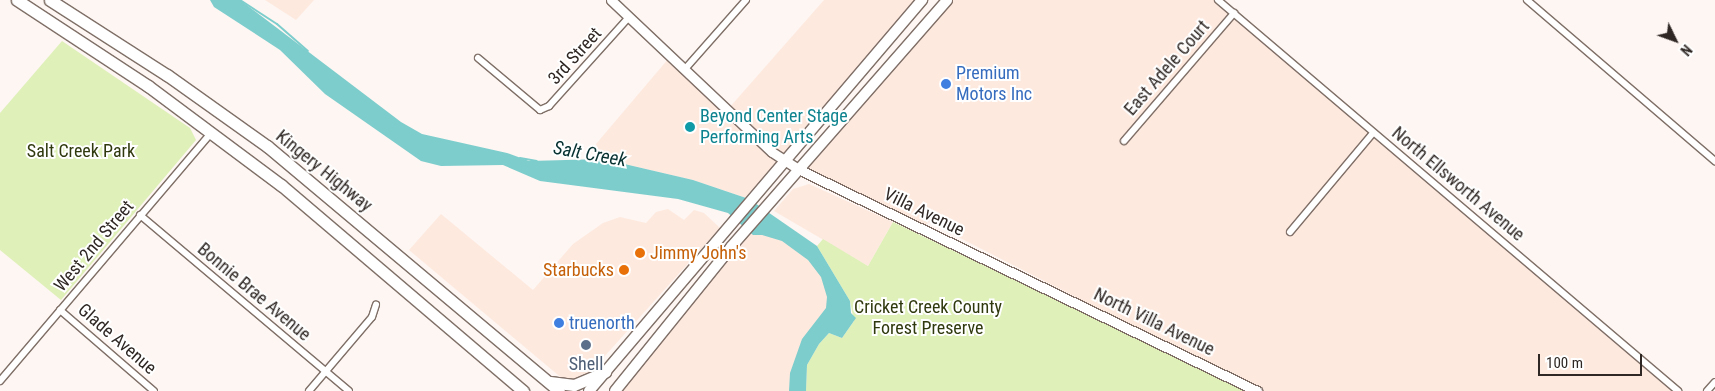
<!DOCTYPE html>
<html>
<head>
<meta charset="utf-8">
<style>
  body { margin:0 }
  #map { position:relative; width:1715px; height:391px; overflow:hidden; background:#fdf6f2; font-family:"Roboto Condensed",sans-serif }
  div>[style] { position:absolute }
  .built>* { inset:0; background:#fee9df }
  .green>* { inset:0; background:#dff0b9 }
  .water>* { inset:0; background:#7dcdcd }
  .stream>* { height:2px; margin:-1px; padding:0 1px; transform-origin:1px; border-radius:1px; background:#7dcdcd }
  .roads { filter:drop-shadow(1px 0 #7f6f67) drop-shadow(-1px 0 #7f6f67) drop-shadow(0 1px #7f6f67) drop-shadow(0 -1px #7f6f67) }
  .street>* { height:6px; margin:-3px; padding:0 3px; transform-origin:3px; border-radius:3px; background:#fff }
  .secondary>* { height:9px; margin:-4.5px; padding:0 4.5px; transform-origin:4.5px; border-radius:4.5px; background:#fff }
  .primary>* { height:10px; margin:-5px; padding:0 5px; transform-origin:5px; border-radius:5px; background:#fff }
  .highway>* { height:11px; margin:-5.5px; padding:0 5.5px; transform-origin:5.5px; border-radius:5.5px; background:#fff }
  .dots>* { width:14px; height:14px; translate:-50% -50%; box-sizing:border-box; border:2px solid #fff; border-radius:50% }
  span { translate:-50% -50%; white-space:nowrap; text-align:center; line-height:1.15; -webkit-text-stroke:4px #fff; paint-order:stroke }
  .street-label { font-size:18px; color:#2e2724 }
  .shop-label { font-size:18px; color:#366cbe }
  .left { translate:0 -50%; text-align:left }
  .culture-label { font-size:18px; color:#0d838f }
  .park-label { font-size:18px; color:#2f390d }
  .food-label { font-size:18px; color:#c56008 }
  .right { translate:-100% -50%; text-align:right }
  .service-label { font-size:18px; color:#4e5e75 }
  .water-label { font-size:19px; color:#073131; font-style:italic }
  .north { position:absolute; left:1650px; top:15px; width:50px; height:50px; -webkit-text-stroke:4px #fff; paint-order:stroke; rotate:132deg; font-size:14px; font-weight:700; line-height:20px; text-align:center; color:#2e2724 }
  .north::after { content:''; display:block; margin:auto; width:18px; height:22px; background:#2e2724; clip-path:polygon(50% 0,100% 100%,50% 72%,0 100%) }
  .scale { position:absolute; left:1538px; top:354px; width:104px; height:22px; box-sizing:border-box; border:2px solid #2e2724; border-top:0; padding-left:6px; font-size:15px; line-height:18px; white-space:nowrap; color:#2e2724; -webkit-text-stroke:4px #fff; paint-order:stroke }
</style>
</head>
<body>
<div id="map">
  <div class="built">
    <i style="clip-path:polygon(265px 0,314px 0,296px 20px)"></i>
    <i style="clip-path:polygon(824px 0,919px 0,786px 157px,775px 151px,729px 108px)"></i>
    <i style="clip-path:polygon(949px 0,1214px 0,1674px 391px,1259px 391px,929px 222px,925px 226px,802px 168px)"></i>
    <i style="clip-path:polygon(669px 58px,780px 162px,749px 199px,693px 180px,603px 159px,596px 144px)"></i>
    <i style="clip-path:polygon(809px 184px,893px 222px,868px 266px,774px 211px,793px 189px)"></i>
    <i style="clip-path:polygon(668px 209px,684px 220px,694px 210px,704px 213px,720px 228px,594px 368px,578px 380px,564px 380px,409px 250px,441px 214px,533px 290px,573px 244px,603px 223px,620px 217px,646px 223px,656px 212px)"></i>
    <i style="clip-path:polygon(753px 228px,768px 231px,801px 249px,821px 270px,832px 303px,794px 391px,618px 391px)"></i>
  </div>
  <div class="green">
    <i style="clip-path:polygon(62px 41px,190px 128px,196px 140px,61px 300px,0 250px,0 113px)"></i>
    <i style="clip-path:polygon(893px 222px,1159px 349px,1246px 391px,806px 391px,807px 365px,819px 344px,829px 333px,842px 338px,854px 321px,850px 301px,817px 246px,823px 239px,868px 266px)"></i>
  </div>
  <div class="water">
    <i style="clip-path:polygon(210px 0,240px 0,401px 122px,422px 134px,507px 153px,529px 161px,603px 159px,693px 180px,749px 199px,817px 246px,850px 301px,851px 313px,856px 318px,842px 338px,829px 333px,819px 344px,807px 365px,806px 391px,789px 391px,790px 373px,802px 339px,826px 308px,827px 297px,821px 277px,808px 260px,782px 241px,762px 235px,753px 235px,728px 213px,678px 199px,540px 181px,503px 165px,441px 166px,421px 161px,325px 94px,280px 50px,214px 7px)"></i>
  </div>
  <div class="stream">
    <i style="left:240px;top:0;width:44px;rotate:33deg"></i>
    <i style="left:277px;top:24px;width:41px;rotate:41.1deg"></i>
    <i style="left:520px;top:158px;width:17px;rotate:10deg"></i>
  </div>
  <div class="roads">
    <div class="street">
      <i style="left:1218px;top:0;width:604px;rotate:40.36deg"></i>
      <i style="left:1527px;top:0;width:248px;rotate:40.6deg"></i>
      <i style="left:478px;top:58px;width:81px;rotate:40deg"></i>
      <i style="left:540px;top:110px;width:10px;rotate:-24deg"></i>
      <i style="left:549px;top:106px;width:120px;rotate:-48deg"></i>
      <i style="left:685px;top:69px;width:92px;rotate:-48.5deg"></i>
      <i style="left:1124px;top:141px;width:169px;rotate:-49.3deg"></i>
      <i style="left:140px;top:215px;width:273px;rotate:40.1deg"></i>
      <i style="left:1290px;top:232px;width:129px;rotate:-50deg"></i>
      <i style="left:60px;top:310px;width:124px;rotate:40.8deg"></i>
      <i style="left:0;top:381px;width:327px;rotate:-49.6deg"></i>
      <i style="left:309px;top:391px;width:97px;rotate:-49.6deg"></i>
      <i style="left:372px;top:317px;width:13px;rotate:-72deg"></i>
      <i style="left:1707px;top:391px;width:12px;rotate:-48deg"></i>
    </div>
    <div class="secondary">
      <i style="left:611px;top:0;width:221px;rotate:43.4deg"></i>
      <i style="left:772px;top:152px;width:31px;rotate:33deg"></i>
      <i style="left:798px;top:169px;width:510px;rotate:25.81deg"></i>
    </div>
    <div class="primary">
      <i style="left:589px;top:391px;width:514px;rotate:-49.58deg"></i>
      <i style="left:615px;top:391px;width:185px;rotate:-51.1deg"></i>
      <i style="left:731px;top:247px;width:328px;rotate:-48.8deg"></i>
    </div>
    <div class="highway">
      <i style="left:17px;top:0;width:157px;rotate:33.3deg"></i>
      <i style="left:148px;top:86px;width:166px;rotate:36.7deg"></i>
      <i style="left:281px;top:185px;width:318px;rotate:40.4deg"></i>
      <i style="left:50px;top:0;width:139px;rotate:32.7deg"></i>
      <i style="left:167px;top:75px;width:123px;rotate:35.4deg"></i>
      <i style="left:267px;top:146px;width:381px;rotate:40deg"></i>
      <i style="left:550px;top:382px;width:24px;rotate:7deg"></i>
      <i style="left:574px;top:385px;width:34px;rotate:-23deg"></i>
    </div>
  </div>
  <div class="dots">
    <i style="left:946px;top:84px;background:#3f7fe0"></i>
    <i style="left:690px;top:127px;background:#0f9aa8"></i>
    <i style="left:640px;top:253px;background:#e8710a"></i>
    <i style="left:624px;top:270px;background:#e8710a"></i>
    <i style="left:559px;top:323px;background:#3f7fe0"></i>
    <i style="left:586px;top:345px;background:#5c6f8a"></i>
  </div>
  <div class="street-label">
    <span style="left:575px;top:56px;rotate:-48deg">3rd Street</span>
    <span style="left:1167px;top:68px;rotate:-49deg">East Adele Court</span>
    <span style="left:324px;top:171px;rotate:39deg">Kingery Highway</span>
    <span style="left:1458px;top:184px;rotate:40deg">North Ellsworth Avenue</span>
    <span style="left:924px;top:212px;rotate:26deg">Villa Avenue</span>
    <span style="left:94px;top:246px;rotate:-50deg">West 2nd Street</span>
    <span style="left:254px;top:292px;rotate:40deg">Bonnie Brae Avenue</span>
    <span style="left:1154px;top:322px;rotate:26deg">North Villa Avenue</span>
    <span style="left:117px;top:339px;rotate:41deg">Glade Avenue</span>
  </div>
  <div class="shop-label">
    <span class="left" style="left:956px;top:84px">Premium<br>Motors Inc</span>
    <span class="left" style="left:569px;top:323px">truenorth</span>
  </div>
  <div class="culture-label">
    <span class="left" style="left:700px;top:127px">Beyond Center Stage<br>Performing Arts</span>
  </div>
  <div class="park-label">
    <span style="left:81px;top:151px">Salt Creek Park</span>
    <span style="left:928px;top:318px">Cricket Creek County<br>Forest Preserve</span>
  </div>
  <div class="food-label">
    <span class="left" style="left:650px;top:253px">Jimmy John's</span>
    <span class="right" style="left:614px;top:270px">Starbucks</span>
  </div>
  <div class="service-label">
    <span style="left:586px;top:364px">Shell</span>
  </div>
  <div class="water-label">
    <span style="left:590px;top:154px;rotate:10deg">Salt Creek</span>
  </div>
  <div class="north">N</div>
  <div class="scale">100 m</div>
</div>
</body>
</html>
